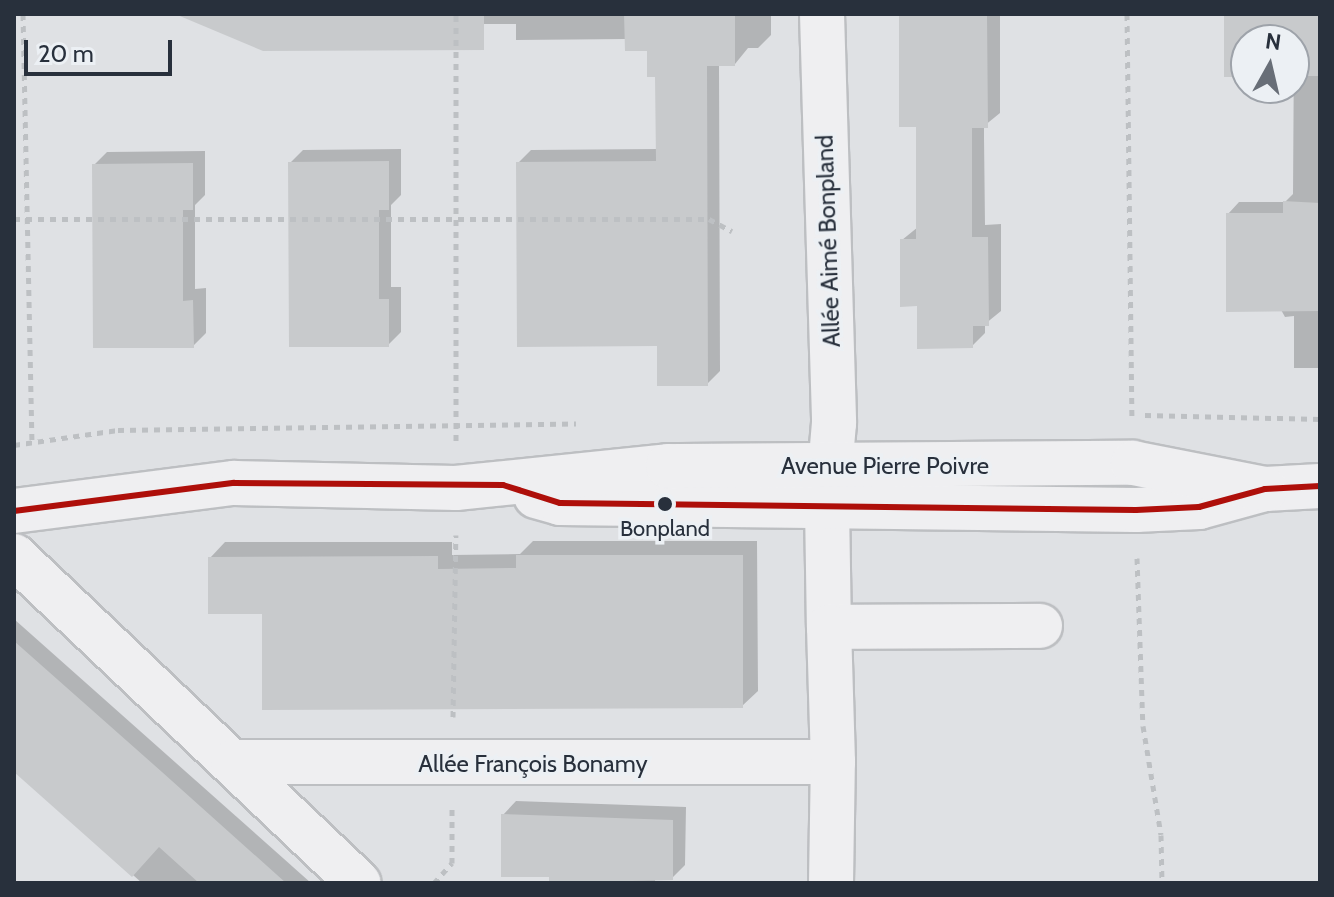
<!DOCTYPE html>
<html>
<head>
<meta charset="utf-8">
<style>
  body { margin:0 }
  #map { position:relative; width:1334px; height:897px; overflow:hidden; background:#dfe1e4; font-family:Cabin,sans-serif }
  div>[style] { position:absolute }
  .shadow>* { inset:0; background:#0003 }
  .building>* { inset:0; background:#c8cacc }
  .path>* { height:5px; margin-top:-2.5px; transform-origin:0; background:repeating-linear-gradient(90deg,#bdc0c3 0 6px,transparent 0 12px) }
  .roads { filter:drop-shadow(2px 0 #bdbfc2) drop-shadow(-2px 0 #bdbfc2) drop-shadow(0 2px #bdbfc2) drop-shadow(0 -2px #bdbfc2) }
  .minor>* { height:44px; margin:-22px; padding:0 22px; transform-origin:22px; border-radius:22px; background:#efeff1 }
  .bus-1>* { height:6px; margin:-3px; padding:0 3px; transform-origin:3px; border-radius:3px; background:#ae0f0a }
  .dots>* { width:22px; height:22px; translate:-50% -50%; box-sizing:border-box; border:4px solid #ecf0f4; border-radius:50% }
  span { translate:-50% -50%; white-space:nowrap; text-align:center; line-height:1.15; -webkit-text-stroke:7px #ecf0f4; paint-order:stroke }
  .bus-label { font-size:22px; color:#28303c }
  .street-label { font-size:24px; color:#28303c }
  .frame { position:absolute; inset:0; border:16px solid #28303c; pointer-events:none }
  .north { position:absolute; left:1230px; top:24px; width:80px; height:80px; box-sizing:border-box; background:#ecf0f4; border:2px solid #9ea3aa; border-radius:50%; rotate:8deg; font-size:22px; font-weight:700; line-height:32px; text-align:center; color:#28303c }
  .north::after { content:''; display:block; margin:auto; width:28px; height:36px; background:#686e77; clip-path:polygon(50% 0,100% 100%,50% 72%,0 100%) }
  .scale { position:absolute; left:24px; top:40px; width:148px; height:36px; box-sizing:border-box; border:4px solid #28303c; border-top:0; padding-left:10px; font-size:24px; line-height:28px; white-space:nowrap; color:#28303c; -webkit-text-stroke:6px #ecf0f4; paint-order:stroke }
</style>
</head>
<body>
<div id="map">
  <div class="shadow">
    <i style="clip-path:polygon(179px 14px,771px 14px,771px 35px,758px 48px,748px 48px,735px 64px,719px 64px,720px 371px,707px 384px,659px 343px,518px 163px,531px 150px,658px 149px,657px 75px,649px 49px,627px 39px,516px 40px,516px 24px,445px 24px,263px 49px)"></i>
    <i style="clip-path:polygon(901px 14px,1000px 14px,1000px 113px,984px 126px,984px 136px,985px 225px,1001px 224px,1001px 311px,985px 324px,985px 333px,972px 346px,919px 304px,902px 240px,918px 227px,918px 124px)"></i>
    <i style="clip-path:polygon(1226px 14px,1320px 14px,1320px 368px,1294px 368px,1294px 316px,1285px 317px,1228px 214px,1239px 202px,1285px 202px,1293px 194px,1294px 40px,1246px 40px,1246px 75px)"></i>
    <i style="clip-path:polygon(401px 149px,401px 195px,391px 205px,391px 287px,401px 287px,401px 332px,388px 345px,290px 163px,303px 150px)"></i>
    <i style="clip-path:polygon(205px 151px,205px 195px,195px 205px,195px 289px,206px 288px,206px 333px,193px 346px,94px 165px,107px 152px)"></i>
    <i style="clip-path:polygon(533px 541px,757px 541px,758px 691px,742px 706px,264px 612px,210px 558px,225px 542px,452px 542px,452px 555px,520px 554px)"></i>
    <i style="clip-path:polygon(14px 619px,311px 883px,142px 883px,14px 769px)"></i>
    <i style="clip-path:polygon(516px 801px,686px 807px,685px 865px,672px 878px,655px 878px,655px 883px,551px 883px,551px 875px,503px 815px)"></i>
  </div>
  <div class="building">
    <i style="clip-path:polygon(175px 14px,484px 14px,484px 50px,263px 51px)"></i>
    <i style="clip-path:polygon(624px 14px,735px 14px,735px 66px,707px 66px,708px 386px,657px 386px,657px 346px,517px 347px,516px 162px,656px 161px,655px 77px,647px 77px,647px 51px,625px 51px)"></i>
    <i style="clip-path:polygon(899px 14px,987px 14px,988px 128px,972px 128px,972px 237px,988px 237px,989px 326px,973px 326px,973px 348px,917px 349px,917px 306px,900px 307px,900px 239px,916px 239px,916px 127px,899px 127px)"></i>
    <i style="clip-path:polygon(1224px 14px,1320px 14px,1320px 76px,1294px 76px,1294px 40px,1246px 40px,1246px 77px,1224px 77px)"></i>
    <i style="clip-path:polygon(389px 161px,389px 210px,379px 210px,379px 299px,389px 299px,389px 347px,289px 347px,288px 162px)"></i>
    <i style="clip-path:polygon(193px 163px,193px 210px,183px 210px,183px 301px,193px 300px,194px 348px,93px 348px,92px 164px)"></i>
    <i style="clip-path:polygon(1283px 201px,1320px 203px,1320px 311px,1226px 312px,1226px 213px,1283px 213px)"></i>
    <i style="clip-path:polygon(516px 555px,743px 555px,743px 708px,262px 710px,262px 614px,208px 614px,208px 557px,438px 556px,438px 569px,516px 568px)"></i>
    <i style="clip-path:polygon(14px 641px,162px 772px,286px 883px,199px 883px,159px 847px,132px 877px,86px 836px,14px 772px)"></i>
    <i style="clip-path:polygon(501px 814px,673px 820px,673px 880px,549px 883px,549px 877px,501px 877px)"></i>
  </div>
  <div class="path">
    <i style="left:23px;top:14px;width:427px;rotate:88.8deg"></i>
    <i style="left:1127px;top:14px;width:403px;rotate:89.3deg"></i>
    <i style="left:14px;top:219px;width:695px"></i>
    <i style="left:709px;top:219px;width:26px;rotate:28deg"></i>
    <i style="left:1145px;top:415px;width:175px;rotate:1.3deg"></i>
    <i style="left:456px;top:441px;width:427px;rotate:-90deg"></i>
    <i style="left:14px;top:445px;width:105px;rotate:-8.2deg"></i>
    <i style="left:118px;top:430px;width:458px;rotate:-0.8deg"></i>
    <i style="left:1137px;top:558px;width:168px;rotate:88deg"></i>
    <i style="left:1143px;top:726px;width:110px;rotate:80.6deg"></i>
    <i style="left:1161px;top:835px;width:48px;rotate:88.8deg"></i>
    <i style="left:453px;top:717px;width:182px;rotate:-89.1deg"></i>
    <i style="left:434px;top:883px;width:27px;rotate:-48deg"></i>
    <i style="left:452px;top:863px;width:56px;rotate:-90deg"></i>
  </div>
  <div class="roads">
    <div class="minor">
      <i style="left:822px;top:14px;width:409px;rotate:88.3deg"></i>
      <i style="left:834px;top:423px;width:82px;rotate:94.9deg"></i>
      <i style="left:827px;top:505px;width:122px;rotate:89.1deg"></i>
      <i style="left:829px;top:627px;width:211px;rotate:-0.3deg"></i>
      <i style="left:536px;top:496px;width:25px;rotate:16deg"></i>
      <i style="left:560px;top:503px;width:576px;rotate:0.7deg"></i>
      <i style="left:1136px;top:510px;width:63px;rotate:-2.7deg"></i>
      <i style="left:1199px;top:507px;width:68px;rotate:-15.3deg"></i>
      <i style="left:1265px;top:489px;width:55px;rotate:-3.1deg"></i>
      <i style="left:14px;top:511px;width:222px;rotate:-7.3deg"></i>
      <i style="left:234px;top:483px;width:222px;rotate:1.3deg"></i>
      <i style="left:456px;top:488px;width:213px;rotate:-5.9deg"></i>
      <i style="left:668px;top:466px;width:465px;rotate:-0.4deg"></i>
      <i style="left:1133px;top:463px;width:135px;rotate:11.1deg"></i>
      <i style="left:14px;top:556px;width:475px;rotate:43.5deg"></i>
      <i style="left:233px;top:762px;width:600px"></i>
      <i style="left:833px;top:762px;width:135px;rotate:-91.7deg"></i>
      <i style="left:831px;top:883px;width:121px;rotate:-89.1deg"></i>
    </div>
  </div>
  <div class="bus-1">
    <i style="left:14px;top:511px;width:222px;rotate:-7.3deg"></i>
    <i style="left:234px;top:483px;width:269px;rotate:0.4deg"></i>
    <i style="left:503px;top:485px;width:60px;rotate:17.5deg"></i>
    <i style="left:560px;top:503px;width:576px;rotate:0.7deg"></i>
    <i style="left:1136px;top:510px;width:63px;rotate:-2.7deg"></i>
    <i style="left:1199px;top:507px;width:68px;rotate:-15.3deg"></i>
    <i style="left:1265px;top:489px;width:55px;rotate:-3.1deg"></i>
  </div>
  <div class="dots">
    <i style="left:665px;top:504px;background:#28303c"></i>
  </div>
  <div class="bus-label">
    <span style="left:665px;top:529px">Bonpland</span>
  </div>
  <div class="street-label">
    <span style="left:828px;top:241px;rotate:-92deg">Allée Aimé Bonpland</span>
    <span style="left:885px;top:466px">Avenue Pierre Poivre</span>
    <span style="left:533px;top:764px">Allée François Bonamy</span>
  </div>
  <div class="frame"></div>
  <div class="north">N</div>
  <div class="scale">20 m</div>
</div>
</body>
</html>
